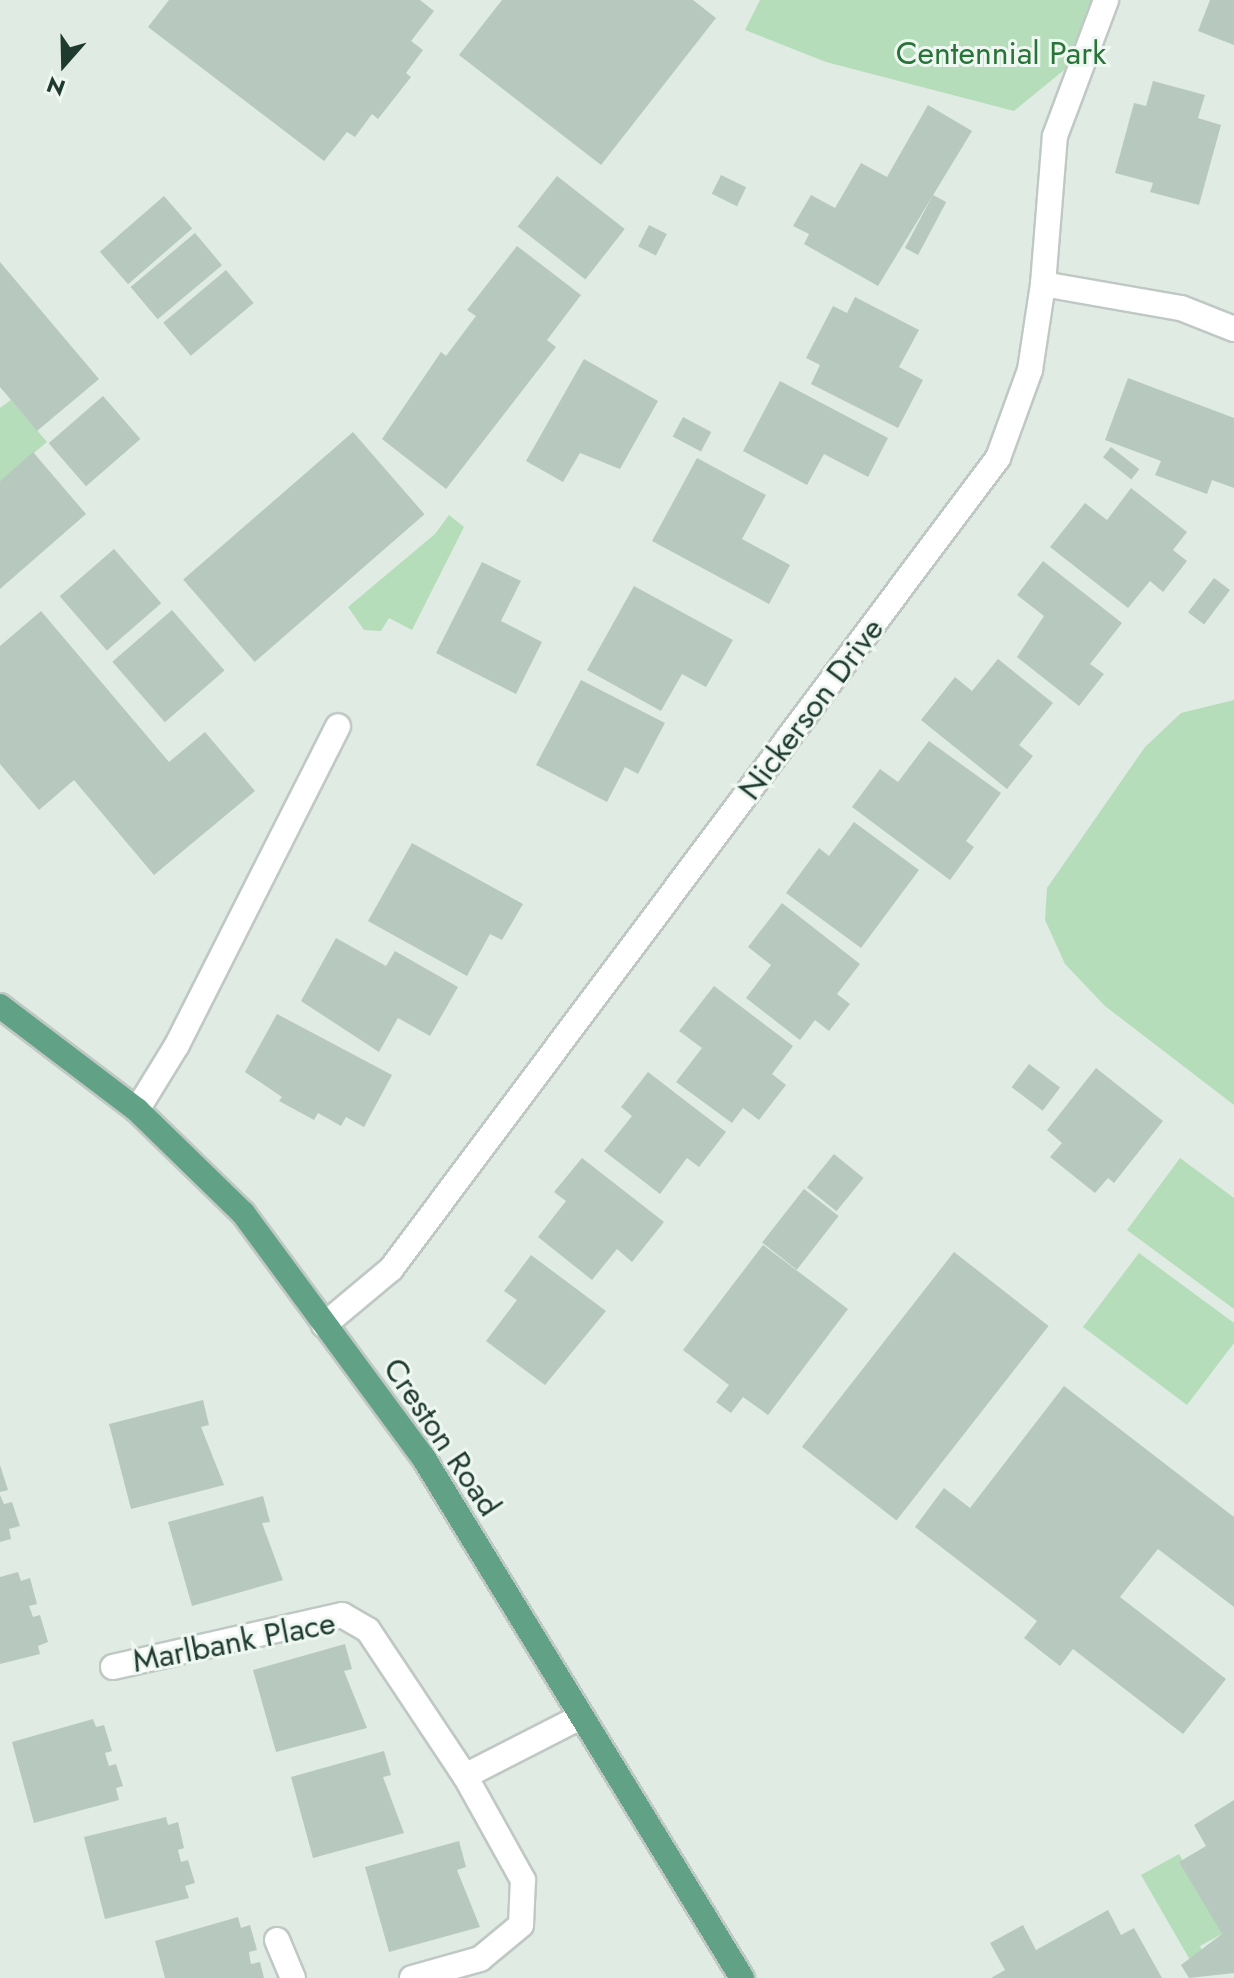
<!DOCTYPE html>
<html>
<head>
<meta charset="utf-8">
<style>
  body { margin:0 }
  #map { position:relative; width:1234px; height:1978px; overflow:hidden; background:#dfebe3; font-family:Jost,sans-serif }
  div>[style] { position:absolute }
  .green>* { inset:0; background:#b6ddba }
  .building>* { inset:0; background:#b7c9be; transform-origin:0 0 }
  .roads { filter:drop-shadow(2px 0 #c0c8c5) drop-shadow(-2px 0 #c0c8c5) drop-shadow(0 2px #c0c8c5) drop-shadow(0 -2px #c0c8c5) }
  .minor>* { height:24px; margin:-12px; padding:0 12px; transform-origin:12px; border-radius:12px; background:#fff }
  .major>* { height:24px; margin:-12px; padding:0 12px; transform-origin:12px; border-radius:12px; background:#61a286 }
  span { translate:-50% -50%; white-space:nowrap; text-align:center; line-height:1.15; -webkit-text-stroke:6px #eff7f2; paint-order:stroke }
  .park-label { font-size:32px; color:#287337 }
  .street-label { font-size:32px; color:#1f3b2f }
  .north { position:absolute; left:24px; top:24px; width:80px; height:80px; -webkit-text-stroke:6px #eff7f2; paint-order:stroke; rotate:200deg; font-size:22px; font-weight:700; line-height:32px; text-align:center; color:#1f3b2f }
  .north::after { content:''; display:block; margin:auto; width:28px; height:36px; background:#1f3b2f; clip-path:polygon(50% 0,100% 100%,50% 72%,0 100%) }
</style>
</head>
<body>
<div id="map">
  <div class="green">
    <i style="clip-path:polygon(760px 0,1106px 0,1080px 57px,1014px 111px,826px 62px,745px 30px)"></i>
    <i style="clip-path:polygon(11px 400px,47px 442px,0 481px,0 408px)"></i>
    <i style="clip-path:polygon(449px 515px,464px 527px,412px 630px,389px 618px,381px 631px,364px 630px,348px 607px,435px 534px)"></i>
    <i style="clip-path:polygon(1234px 700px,1234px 1105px,1105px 1006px,1065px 964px,1045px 920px,1047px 888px,1145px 747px,1181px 713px)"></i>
    <i style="clip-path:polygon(1180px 1158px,1234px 1198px,1234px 1309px,1127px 1230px)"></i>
    <i style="clip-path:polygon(1139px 1253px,1234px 1323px,1234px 1343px,1187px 1405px,1083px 1327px)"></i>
    <i style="clip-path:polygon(1179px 1854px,1222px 1934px,1200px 1946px,1203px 1953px,1190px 1960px,1141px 1875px)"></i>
  </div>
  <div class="building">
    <i style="clip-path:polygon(169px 0,420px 0,434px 11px,411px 41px,423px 50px,406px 73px,411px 77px,378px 119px,372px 114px,355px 137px,347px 132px,324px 161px,148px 27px)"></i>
    <i style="clip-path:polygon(502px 0,693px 0,716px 18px,601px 165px,459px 55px)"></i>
    <i style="clip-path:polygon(1210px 0,1234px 0,1234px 45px,1198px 31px)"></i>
    <i style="clip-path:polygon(1153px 81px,1205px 95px,1198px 118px,1221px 125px,1199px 205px,1150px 192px,1153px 183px,1115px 173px,1134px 103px,1146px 106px)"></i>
    <i style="clip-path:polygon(928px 105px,972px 131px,878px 286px,804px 244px,809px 234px,793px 226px,811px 195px,835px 208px,861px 163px,887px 177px)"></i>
    <i style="left:721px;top:175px;width:28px;height:21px;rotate:26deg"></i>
    <i style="left:557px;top:176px;width:86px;height:64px;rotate:38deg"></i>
    <i style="left:933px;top:195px;width:15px;height:60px;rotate:28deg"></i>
    <i style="left:164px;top:196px;width:43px;height:85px;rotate:49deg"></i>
    <i style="left:649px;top:225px;width:20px;height:24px;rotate:27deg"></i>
    <i style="left:195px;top:233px;width:42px;height:84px;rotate:50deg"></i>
    <i style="clip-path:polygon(517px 246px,581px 295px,547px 340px,556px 347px,446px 489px,382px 439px,441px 352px,446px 356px,476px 316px,467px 310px)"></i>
    <i style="clip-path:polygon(0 262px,99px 379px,37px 431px,0 387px)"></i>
    <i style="left:226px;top:270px;width:43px;height:82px;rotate:50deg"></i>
    <i style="clip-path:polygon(855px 297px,919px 330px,899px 367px,923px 380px,898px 428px,811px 384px,820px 365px,806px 358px,833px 306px,847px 313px)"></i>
    <i style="clip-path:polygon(584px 359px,658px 401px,620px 469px,580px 453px,563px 482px,526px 461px)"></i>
    <i style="clip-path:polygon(1128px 378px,1234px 418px,1234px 488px,1212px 480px,1207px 494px,1155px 475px,1161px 461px,1105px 440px)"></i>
    <i style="clip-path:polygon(780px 381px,888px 438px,868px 477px,824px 454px,807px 485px,743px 451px)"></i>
    <i style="left:103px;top:396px;width:57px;height:72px;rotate:49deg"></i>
    <i style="left:683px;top:417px;width:32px;height:22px;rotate:28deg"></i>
    <i style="left:353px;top:432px;width:109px;height:225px;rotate:49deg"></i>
    <i style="left:1111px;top:447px;width:36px;height:13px;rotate:38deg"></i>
    <i style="clip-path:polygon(33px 452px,86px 514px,0 589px,0 481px)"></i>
    <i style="clip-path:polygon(697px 458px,766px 495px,742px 539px,790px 565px,769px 604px,652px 541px)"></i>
    <i style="clip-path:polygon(1131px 488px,1187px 532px,1173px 550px,1187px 561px,1163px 592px,1150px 581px,1128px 608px,1050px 547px,1085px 503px,1107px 520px)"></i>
    <i style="left:114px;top:549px;width:72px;height:72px;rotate:49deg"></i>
    <i style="clip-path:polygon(1043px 561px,1122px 623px,1090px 664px,1104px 674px,1079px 706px,1017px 657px,1044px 616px,1017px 595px)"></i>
    <i style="clip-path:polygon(482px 562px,521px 581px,501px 621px,542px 642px,516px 694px,436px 653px)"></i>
    <i style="left:1214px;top:578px;width:20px;height:43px;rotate:37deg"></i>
    <i style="clip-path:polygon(634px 586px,733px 640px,706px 687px,682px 674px,661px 711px,587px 670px)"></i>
    <i style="left:172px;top:610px;width:80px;height:79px;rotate:49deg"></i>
    <i style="clip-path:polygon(41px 611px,169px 762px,205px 732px,255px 791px,154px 875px,74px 780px,39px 810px,0 764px,0 646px)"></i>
    <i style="clip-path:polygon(998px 659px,1053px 703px,1019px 745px,1033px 756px,1007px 789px,921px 720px,955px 677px,972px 691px)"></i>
    <i style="clip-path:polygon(581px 680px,665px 723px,638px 774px,625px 767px,607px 802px,536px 765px)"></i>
    <i style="clip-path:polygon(929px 741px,1001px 793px,966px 841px,974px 847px,950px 880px,852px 807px,880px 769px,898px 782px)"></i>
    <i style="clip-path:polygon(854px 822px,919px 870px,861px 948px,786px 893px,819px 848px,829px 856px)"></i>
    <i style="clip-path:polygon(412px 843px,523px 904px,502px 940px,490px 934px,467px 976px,368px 921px)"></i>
    <i style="clip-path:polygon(782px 903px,860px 964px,837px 994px,850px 1004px,829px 1031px,815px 1020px,800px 1040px,746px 998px,771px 965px,748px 947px)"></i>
    <i style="clip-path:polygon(336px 938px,386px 966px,395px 951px,458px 987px,430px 1036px,398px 1018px,379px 1052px,301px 1001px)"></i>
    <i style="clip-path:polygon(714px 986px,793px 1046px,772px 1074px,786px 1085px,759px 1120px,743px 1108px,732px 1123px,676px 1082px,702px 1048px,679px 1031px)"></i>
    <i style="clip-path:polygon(277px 1014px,392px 1075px,364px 1127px,346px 1117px,341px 1126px,318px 1113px,314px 1120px,279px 1101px,282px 1097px,245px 1072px)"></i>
    <i style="left:1029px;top:1064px;width:39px;height:29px;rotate:37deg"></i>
    <i style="clip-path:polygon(1096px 1068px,1163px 1121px,1114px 1183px,1108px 1178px,1095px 1193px,1050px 1157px,1062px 1143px,1047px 1130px)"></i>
    <i style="clip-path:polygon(648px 1072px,726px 1132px,699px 1167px,687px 1158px,660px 1194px,604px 1151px,632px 1116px,621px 1107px)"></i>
    <i style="left:834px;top:1154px;width:38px;height:43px;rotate:39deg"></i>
    <i style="clip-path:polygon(582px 1158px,664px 1222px,632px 1262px,617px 1249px,592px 1280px,538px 1237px,566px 1201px,554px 1192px)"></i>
    <i style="left:804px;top:1189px;width:44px;height:68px;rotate:38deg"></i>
    <i style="clip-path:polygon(763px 1245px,848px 1309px,768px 1415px,743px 1397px,731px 1413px,716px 1402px,729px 1385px,683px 1350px)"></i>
    <i style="left:954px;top:1252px;width:120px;height:247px;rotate:38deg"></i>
    <i style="clip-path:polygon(531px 1255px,606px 1311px,545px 1385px,486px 1341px,517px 1300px,504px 1291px)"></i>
    <i style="clip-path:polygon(1064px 1386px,1234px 1517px,1234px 1607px,1158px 1549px,1120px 1597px,1226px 1679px,1183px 1734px,1073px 1649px,1060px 1666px,1024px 1638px,1037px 1621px,915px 1527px,944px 1488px,970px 1508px)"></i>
    <i style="clip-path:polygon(203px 1400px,209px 1425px,201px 1427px,224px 1485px,131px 1509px,109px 1424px)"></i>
    <i style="clip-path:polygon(0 1465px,8px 1490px,0 1492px)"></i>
    <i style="clip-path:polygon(0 1495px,4px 1504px,12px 1502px,20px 1526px,9px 1529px,11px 1539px,0 1542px)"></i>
    <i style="clip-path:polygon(263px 1496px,270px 1522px,262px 1523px,283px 1580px,192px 1606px,168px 1522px)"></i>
    <i style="clip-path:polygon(18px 1572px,21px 1581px,30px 1578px,37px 1604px,29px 1606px,33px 1617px,40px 1615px,48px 1642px,38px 1646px,40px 1654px,0 1664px,0 1577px)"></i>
    <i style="clip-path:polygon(345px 1644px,352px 1669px,344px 1671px,367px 1728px,276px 1752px,253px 1670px)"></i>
    <i style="clip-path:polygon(93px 1719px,96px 1727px,104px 1725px,112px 1751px,105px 1753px,109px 1766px,116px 1764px,123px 1786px,116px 1788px,119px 1800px,34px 1823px,12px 1742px)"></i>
    <i style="clip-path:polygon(384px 1751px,391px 1775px,383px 1777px,404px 1833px,313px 1858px,291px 1777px)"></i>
    <i style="clip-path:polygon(1234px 1800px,1234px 1973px,1189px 1978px,1181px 1965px,1222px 1934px,1179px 1862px,1206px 1846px,1194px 1825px)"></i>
    <i style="clip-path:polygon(166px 1817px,168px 1825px,178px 1822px,184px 1848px,178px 1850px,181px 1862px,188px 1860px,195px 1883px,185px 1886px,189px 1898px,105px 1919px,84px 1837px)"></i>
    <i style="clip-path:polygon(459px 1841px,466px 1867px,457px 1870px,480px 1927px,389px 1952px,365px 1867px)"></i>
    <i style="clip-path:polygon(1108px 1910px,1121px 1935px,1134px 1928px,1162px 1978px,991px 1978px,1005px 1970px,990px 1943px,1023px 1925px,1036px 1950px)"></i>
    <i style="clip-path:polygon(238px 1917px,241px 1928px,250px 1925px,257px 1950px,249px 1952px,250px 1959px,251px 1964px,260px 1962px,264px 1978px,165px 1978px,155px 1941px)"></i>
  </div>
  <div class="roads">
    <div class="minor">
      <i style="left:1043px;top:284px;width:140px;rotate:9.9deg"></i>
      <i style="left:1181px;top:308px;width:57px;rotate:21.6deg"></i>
      <i style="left:137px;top:1110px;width:76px;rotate:-58.4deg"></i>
      <i style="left:177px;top:1045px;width:357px;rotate:-63.2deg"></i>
      <i style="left:324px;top:1325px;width:87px;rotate:-39.9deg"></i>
      <i style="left:391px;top:1269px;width:1013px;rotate:-53.19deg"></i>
      <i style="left:998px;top:458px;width:94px;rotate:-70deg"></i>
      <i style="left:1030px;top:370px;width:87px;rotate:-81.4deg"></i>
      <i style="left:1043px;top:284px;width:148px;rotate:-85.4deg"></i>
      <i style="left:1055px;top:136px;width:145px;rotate:-69.4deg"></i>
      <i style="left:113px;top:1667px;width:235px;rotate:-12.8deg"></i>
      <i style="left:342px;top:1615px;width:30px;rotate:30deg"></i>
      <i style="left:368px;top:1630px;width:175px;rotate:56.4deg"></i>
      <i style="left:465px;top:1776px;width:131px;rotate:-27.1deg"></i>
      <i style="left:277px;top:1940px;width:41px;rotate:67.2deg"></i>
      <i style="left:412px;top:1978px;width:71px;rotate:-15.6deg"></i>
      <i style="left:480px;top:1959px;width:53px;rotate:-39.7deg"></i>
      <i style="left:521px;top:1925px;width:45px;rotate:-87.5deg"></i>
      <i style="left:523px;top:1880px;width:119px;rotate:-119.1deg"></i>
    </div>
    <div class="major">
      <i style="left:0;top:1006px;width:172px;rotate:37.2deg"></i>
      <i style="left:137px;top:1110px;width:148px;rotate:44.2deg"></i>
      <i style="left:243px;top:1213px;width:303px;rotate:53.6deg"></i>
      <i style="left:423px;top:1457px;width:611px;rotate:58.52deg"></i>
    </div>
  </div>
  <div class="park-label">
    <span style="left:1001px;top:53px">Centennial Park</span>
  </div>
  <div class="street-label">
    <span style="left:811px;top:709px;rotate:-53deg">Nickerson Drive</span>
    <span style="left:442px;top:1437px;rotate:56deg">Creston Road</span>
    <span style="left:234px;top:1642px;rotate:-11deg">Marlbank Place</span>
  </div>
  <div class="north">N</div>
</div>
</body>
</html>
